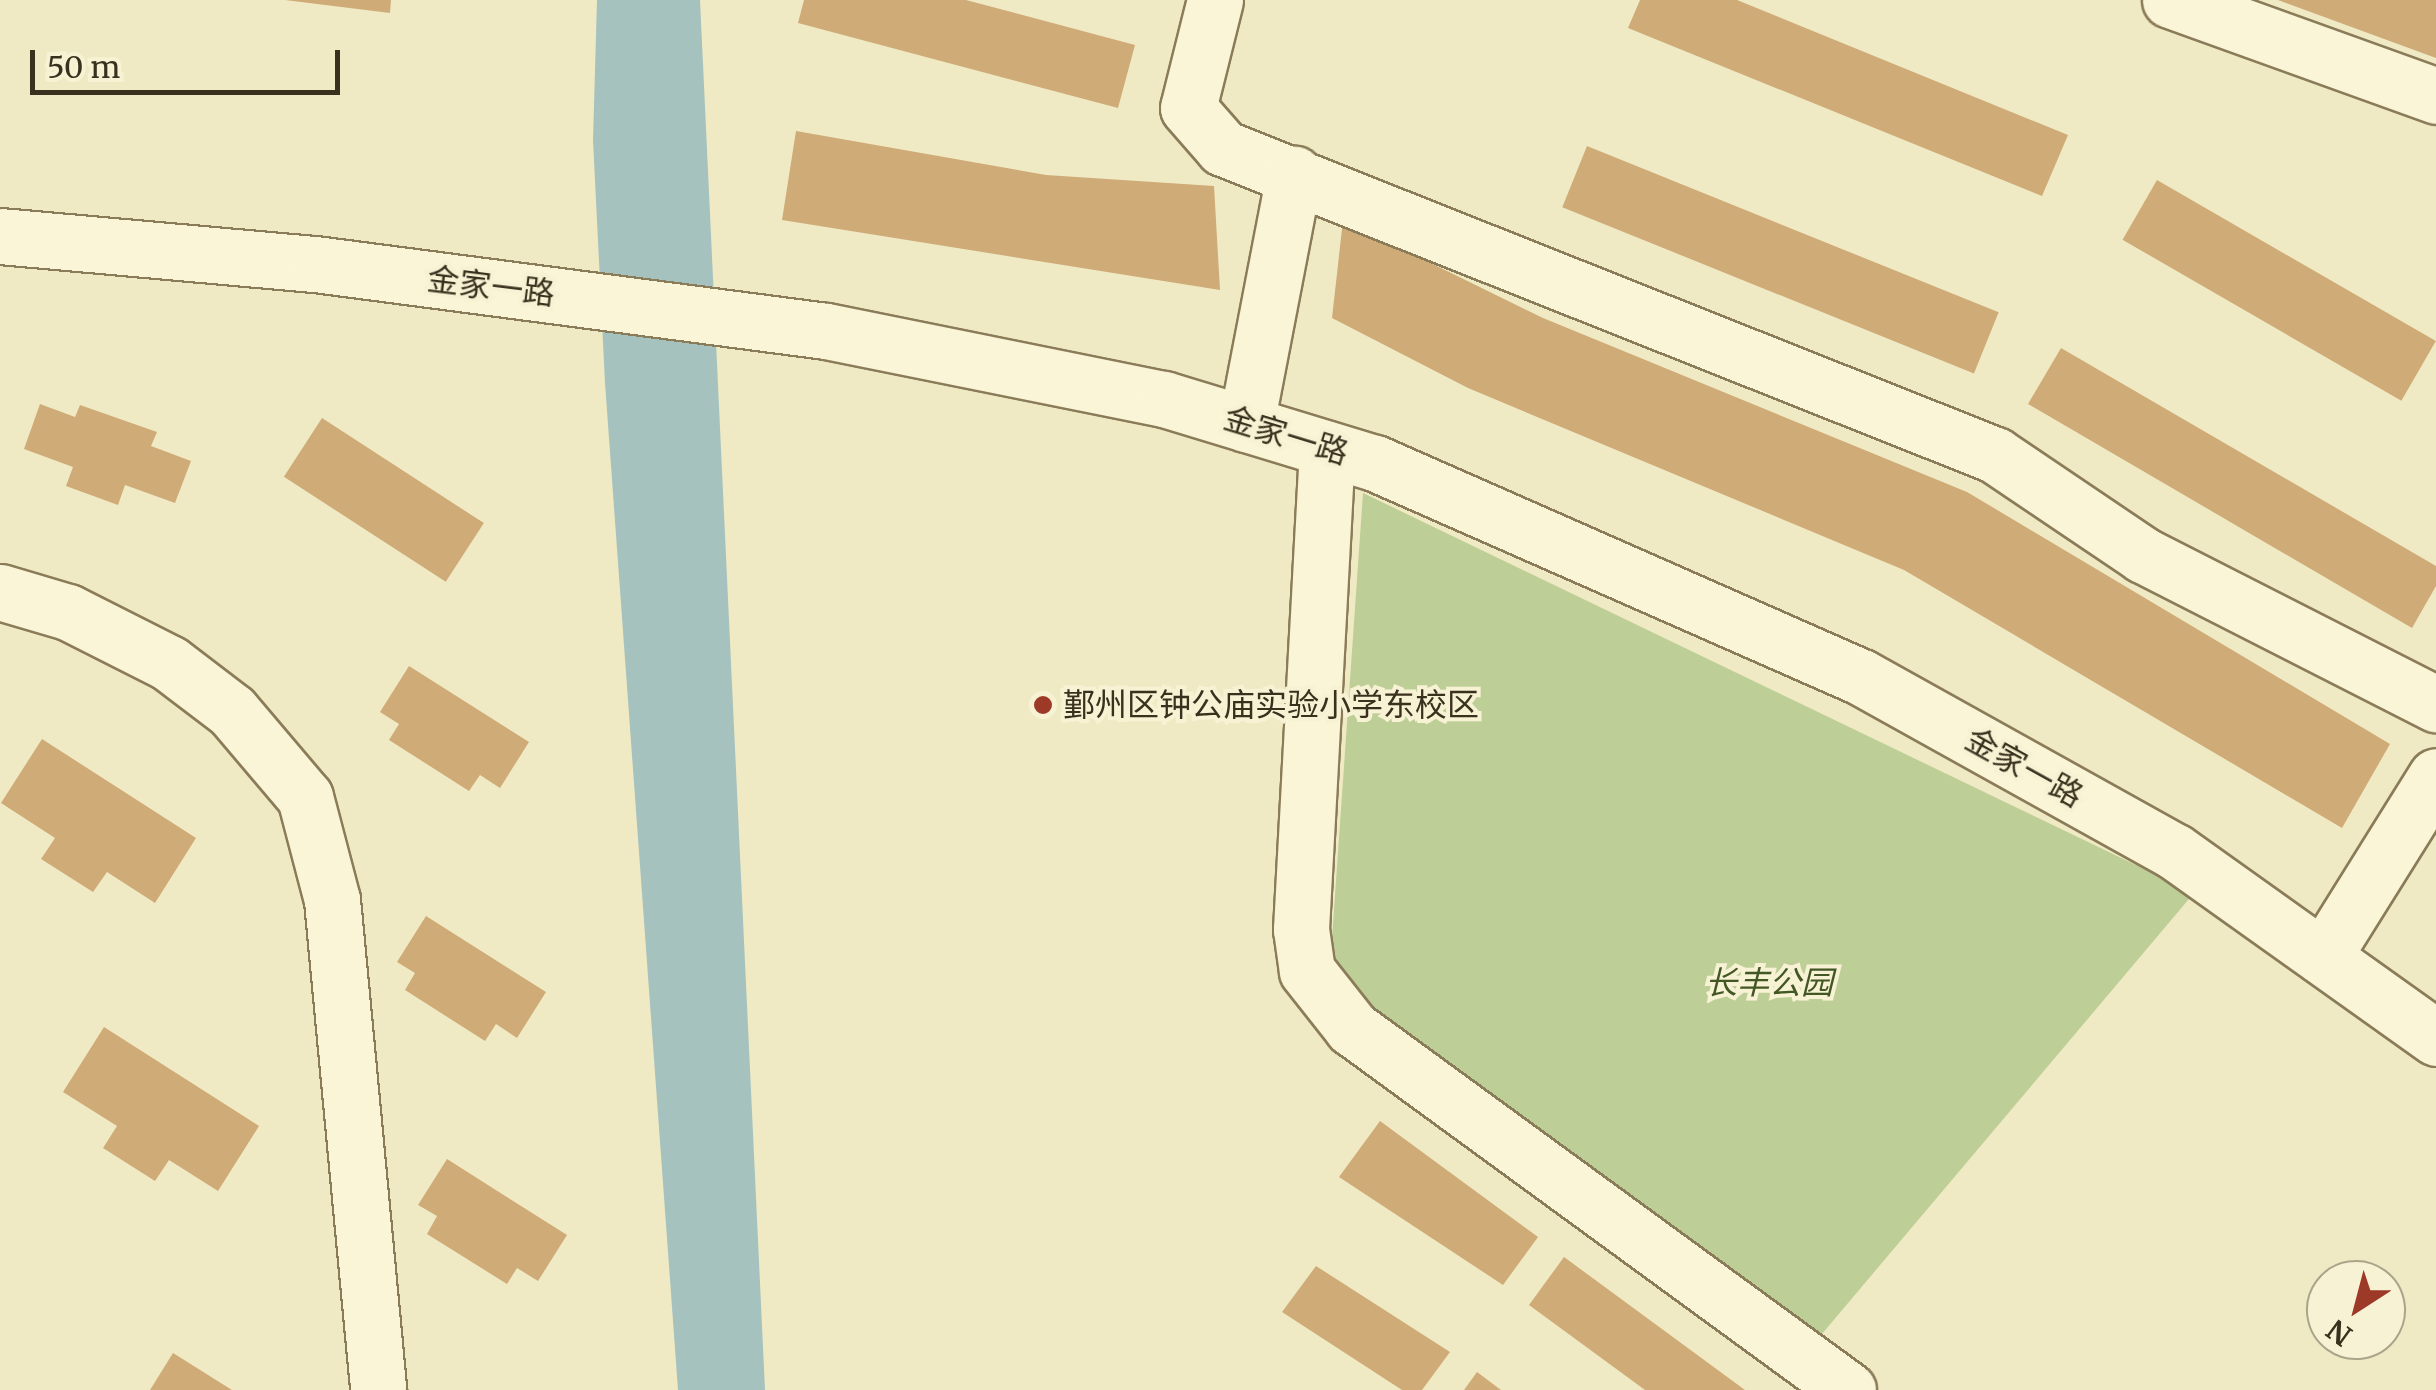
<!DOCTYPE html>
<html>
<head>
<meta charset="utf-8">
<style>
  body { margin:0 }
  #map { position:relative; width:2436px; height:1390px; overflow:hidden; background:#f0eac4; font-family:Merriweather,"Noto Sans SC",serif }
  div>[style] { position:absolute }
  .green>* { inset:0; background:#bece97 }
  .water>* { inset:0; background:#a6c2bf }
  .building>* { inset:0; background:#cfab78; transform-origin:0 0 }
  .roads { filter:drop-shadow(2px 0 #8b7c59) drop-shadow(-2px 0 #8b7c59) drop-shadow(0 2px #8b7c59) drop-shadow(0 -2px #8b7c59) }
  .minor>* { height:55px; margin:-27.5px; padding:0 27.5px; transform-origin:27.5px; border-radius:27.5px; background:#faf5d7 }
  .dots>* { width:28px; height:28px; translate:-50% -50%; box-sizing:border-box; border:5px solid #f7f2d4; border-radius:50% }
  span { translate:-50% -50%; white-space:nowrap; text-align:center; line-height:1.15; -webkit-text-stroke:8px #f7f2d4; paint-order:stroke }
  .street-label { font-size:32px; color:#3a301e }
  .poi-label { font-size:32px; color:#3a301e }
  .left { translate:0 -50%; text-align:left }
  .park-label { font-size:32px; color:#425724; font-style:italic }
  .north { position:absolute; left:2306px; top:1260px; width:100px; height:100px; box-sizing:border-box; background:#f7f2d4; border:2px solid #aba48b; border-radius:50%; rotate:216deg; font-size:28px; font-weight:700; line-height:40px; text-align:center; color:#3a301e }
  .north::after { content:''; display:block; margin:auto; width:35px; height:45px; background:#9c3a27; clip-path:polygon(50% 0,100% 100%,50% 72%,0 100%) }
  .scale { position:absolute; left:30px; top:50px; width:310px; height:45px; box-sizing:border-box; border:5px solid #3a301e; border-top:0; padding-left:12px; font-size:30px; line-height:35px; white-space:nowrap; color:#3a301e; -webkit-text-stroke:8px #f7f2d4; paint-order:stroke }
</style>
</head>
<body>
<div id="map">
  <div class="green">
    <i style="clip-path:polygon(1363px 493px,2194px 893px,1816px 1341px,1328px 996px)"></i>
  </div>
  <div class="water">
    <i style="clip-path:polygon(597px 0,700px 0,765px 1390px,678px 1390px,605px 383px,593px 140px)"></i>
  </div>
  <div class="building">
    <i style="clip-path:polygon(285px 0,391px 0,390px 13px)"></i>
    <i style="clip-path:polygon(804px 0,966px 0,1135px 45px,1118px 108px,798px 23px)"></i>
    <i style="clip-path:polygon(1640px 0,1737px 0,2068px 135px,2042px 196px,1628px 28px)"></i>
    <i style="clip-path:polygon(2278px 0,2436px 0,2436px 58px)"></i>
    <i style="clip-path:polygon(796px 131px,1046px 175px,1214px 186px,1220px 290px,782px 220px)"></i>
    <i style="left:1587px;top:146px;width:444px;height:66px;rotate:22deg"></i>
    <i style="left:2157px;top:180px;width:322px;height:69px;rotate:30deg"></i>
    <i style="clip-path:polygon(1343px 220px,1543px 318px,1967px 492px,2390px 744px,2342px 828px,1904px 570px,1468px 388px,1332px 318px)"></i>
    <i style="clip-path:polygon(2061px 348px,2436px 566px,2436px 586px,2412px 628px,2028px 404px)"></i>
    <i style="clip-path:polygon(40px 404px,75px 417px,80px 405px,157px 432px,151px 446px,191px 461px,175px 503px,125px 485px,118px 505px,66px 486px,73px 467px,24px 449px)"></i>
    <i style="left:322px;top:418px;width:193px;height:70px;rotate:33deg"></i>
    <i style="clip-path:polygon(409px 666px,529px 742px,500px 788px,480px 775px,469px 791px,389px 740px,399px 724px,380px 712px)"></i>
    <i style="clip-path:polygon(42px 739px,196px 838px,155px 903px,107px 872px,93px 892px,41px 859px,55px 838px,1px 803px)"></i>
    <i style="clip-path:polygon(426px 916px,546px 992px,517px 1038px,496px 1024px,485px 1041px,405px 990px,415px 973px,397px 962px)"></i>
    <i style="clip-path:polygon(104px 1027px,259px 1126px,218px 1191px,169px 1160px,155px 1181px,103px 1148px,117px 1126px,63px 1092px)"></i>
    <i style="clip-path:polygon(1380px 1121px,1538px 1237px,1503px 1285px,1339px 1177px)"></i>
    <i style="clip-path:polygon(447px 1159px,567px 1235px,538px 1281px,517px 1268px,507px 1284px,427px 1234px,437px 1216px,418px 1205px)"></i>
    <i style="clip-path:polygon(1564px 1257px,1745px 1390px,1645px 1390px,1529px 1305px)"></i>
    <i style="clip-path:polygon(1316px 1266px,1450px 1352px,1422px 1390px,1402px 1390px,1282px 1312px)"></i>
    <i style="clip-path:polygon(173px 1353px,232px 1390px,150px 1390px)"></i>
    <i style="clip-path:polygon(1477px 1372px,1501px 1390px,1464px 1390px)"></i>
  </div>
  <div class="roads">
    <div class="minor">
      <i style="left:1215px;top:0;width:111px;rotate:104deg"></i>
      <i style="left:1188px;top:108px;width:53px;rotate:48.8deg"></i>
      <i style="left:1223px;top:148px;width:831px;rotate:21.69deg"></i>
      <i style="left:1995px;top:455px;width:179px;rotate:34deg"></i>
      <i style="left:2143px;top:555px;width:329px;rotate:27deg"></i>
      <i style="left:2170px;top:0;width:283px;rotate:19.8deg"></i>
      <i style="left:0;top:236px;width:316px;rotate:5.1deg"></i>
      <i style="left:315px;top:264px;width:515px;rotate:7.47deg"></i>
      <i style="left:826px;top:331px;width:345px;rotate:11.4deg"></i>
      <i style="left:1164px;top:399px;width:220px;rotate:16.9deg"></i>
      <i style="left:1375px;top:463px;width:531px;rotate:23.77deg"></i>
      <i style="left:1861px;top:677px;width:358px;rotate:29.1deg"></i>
      <i style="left:2174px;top:851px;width:322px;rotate:35.5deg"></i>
      <i style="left:1246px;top:424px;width:255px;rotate:-79.1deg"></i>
      <i style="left:1327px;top:449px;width:481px;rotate:93.1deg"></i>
      <i style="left:1301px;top:929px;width:42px;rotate:81.9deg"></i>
      <i style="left:1307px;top:971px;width:73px;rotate:51.7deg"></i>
      <i style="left:1352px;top:1028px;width:614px;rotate:36.12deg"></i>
      <i style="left:0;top:592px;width:71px;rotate:16.4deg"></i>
      <i style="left:68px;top:612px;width:113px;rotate:26.8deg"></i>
      <i style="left:169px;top:663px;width:79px;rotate:37.3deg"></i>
      <i style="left:232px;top:711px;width:113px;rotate:49.7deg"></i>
      <i style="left:305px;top:797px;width:106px;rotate:75.3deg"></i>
      <i style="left:332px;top:900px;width:492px;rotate:84.6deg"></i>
      <i style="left:2323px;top:957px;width:213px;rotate:-58deg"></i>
    </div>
  </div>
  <div class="dots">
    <i style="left:1043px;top:705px;background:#9c3a27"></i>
  </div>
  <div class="street-label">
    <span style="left:491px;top:287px;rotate:7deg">金家一路</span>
    <span style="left:1286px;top:436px;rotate:17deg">金家一路</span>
    <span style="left:2024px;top:768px;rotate:29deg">金家一路</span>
  </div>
  <div class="poi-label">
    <span class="left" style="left:1063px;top:705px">鄞州区钟公庙实验小学东校区</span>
  </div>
  <div class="park-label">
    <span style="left:1769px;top:983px">长丰公园</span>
  </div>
  <div class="north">N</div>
  <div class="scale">50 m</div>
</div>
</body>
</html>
